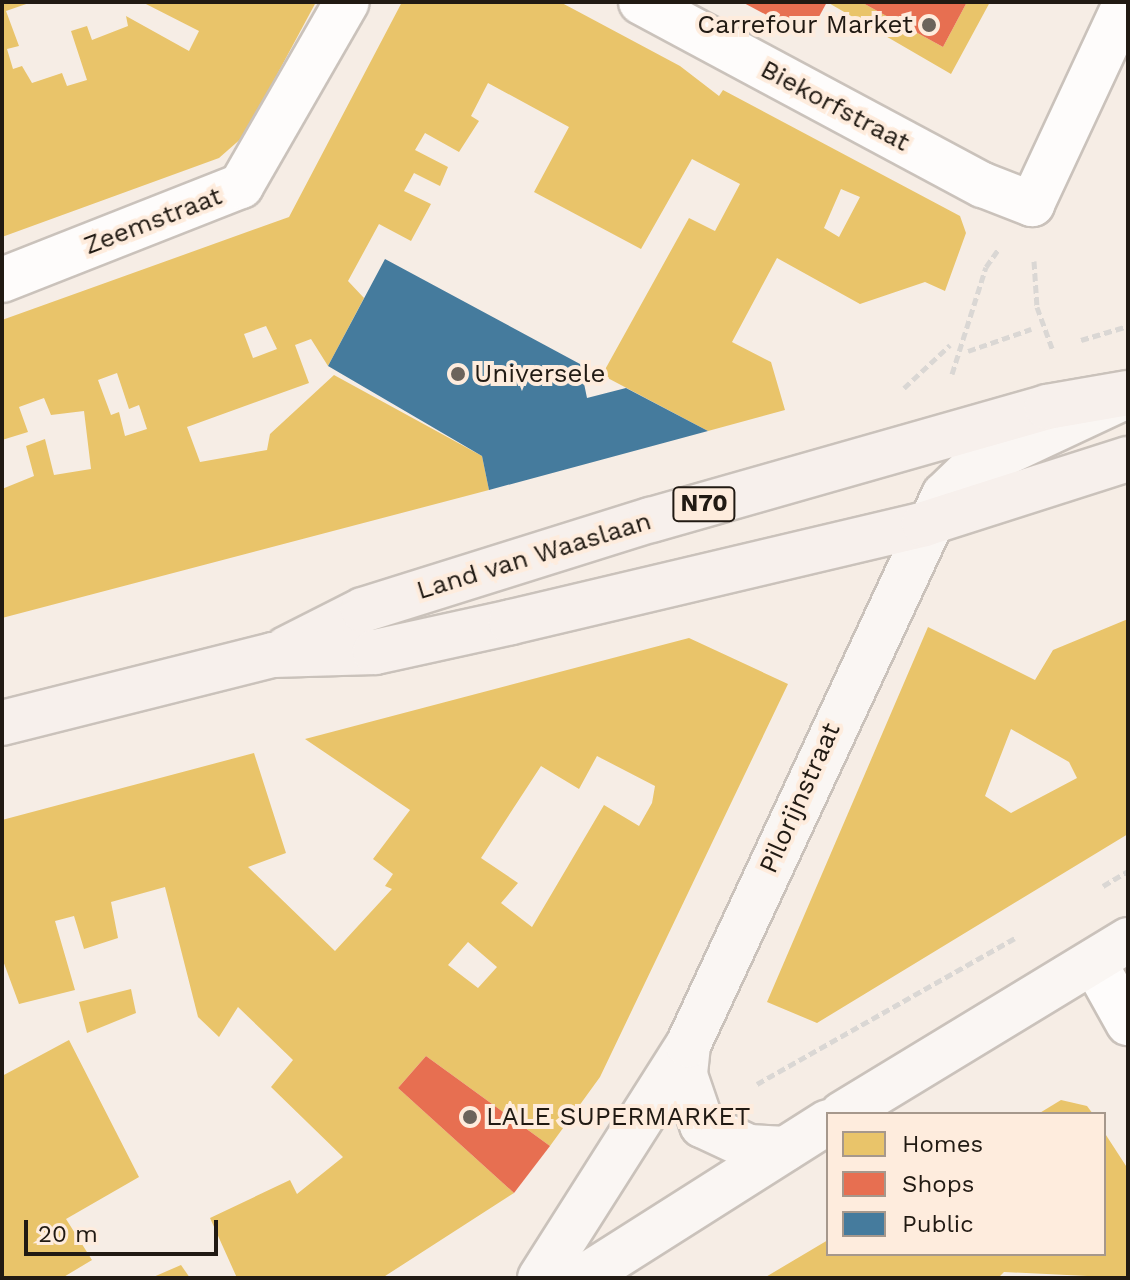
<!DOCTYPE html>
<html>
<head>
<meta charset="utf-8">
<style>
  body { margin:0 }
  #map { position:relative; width:1130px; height:1280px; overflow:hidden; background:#f6ede5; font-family:"Work Sans",sans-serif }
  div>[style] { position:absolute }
  .homes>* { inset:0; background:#e9c46a }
  .shops>* { inset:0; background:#e76f51 }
  .public>* { inset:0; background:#457b9d }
  .path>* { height:5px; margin-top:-2.5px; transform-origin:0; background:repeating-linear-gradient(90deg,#dad7d4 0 8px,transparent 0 12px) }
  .roads { filter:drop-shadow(2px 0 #cac2bb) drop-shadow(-2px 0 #cac2bb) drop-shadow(0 2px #cac2bb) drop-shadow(0 -2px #cac2bb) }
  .street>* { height:44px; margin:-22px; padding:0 22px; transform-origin:22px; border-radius:22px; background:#fefcfb }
  .secondary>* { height:44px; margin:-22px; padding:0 22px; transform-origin:22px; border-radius:22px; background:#faf6f3 }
  .primary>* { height:44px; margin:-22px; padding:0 22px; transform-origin:22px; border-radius:22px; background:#f7f0ec }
  .dots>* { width:22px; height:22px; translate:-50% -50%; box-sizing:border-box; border:4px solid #feecdd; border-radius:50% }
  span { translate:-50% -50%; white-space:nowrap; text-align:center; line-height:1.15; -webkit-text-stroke:8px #feecdd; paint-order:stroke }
  .shield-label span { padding:2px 6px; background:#feecdd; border:2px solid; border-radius:6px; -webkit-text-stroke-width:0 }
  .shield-label { font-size:24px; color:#211a13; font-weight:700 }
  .poi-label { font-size:26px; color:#211a13 }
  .right { translate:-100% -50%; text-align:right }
  .left { translate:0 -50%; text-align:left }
  .street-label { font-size:26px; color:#211a13 }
  .frame { position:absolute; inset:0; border:4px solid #211a13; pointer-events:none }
  .legend { position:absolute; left:826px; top:1112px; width:280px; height:144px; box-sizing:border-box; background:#feecdd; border:2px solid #a6988c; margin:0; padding:10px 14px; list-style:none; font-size:24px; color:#211a13 }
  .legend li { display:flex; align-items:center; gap:16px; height:40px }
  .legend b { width:40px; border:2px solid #a6988c }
  .scale { position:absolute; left:24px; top:1220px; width:194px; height:36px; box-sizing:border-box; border:4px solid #211a13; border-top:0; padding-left:10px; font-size:24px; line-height:28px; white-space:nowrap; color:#211a13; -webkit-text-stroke:6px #feecdd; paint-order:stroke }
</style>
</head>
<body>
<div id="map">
  <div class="homes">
    <i style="clip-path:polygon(2px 2px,32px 2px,6px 11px,19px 46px,7px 49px,13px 69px,22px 66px,32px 83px,62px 73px,67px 86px,87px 80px,71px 31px,87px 26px,92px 40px,128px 26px,126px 16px,189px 51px,199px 31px,142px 2px,316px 2px,244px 136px,219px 158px,2px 237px)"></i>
    <i style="clip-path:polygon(evenodd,402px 2px,560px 2px,577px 11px,680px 66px,719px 96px,723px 90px,960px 216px,966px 233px,945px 291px,925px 282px,860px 304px,777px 258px,732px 342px,771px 362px,785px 410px,708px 431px,602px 375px,689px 218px,715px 231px,740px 184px,692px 159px,641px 249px,534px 192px,569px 127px,488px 83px,471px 116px,479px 121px,459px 152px,425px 133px,415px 150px,448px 167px,440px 186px,414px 173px,404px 191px,431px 204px,411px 241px,379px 224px,348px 281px,364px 298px,328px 366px,311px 339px,295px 345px,309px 383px,187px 427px,200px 462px,267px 450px,270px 434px,334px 375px,482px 456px,489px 490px,2px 618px,2px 489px,34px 476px,26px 446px,45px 439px,54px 475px,91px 469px,84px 411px,51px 415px,44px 398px,19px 407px,28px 432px,2px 440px,2px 320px,289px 217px,402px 2px,841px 189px,860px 197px,839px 237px,824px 228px,841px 189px,402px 2px,266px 326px,277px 349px,253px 358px,244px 334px,266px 326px,402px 2px,117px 373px,129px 409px,139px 405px,147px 429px,125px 436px,119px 412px,111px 415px,98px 380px,117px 373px)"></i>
    <i style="clip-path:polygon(827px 2px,861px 2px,943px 47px,967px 2px,990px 2px,951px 74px)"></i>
    <i style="clip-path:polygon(evenodd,1128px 619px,1128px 834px,817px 1023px,767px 1002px,928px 627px,1035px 680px,1053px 650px,1128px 619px,1011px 729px,1069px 762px,1077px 778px,1011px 813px,985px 796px,1011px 729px)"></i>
    <i style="clip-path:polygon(evenodd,689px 638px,788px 684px,600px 1077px,550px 1146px,426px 1056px,398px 1088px,514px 1193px,382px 1278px,237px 1278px,210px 1218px,290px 1180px,297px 1194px,343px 1157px,271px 1087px,293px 1060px,238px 1007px,219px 1037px,198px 1017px,165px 887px,111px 902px,118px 938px,84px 949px,74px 916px,55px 921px,75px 990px,19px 1004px,2px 958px,2px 820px,254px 753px,286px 853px,248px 867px,335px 951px,392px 889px,385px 886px,393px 874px,373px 859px,410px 810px,305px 739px,689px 638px,597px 756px,655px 786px,652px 803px,639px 826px,604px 805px,532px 927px,501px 903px,518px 883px,481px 858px,541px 766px,579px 789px,597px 756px,689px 638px,468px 942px,497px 967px,478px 988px,448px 965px,468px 942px)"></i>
    <i style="clip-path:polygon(131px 989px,136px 1013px,87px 1033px,79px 1002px)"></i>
    <i style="clip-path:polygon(69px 1040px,139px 1177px,66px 1219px,92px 1260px,62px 1278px,2px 1278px,2px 1076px)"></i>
    <i style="clip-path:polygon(1061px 1100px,1087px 1106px,1093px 1114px,1038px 1114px)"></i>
    <i style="clip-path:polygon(1104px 1132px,1128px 1169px,1128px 1278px,1004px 1272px,998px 1278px,764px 1278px,828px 1240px,828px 1254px,1104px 1254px)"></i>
    <i style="clip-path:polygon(181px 1265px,190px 1278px,151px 1278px)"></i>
  </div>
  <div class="shops">
    <i style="clip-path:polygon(742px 2px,827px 2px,808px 37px)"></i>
    <i style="clip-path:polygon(861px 2px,967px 2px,943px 47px)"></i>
    <i style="clip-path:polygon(426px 1056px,550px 1146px,514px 1193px,398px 1088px)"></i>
  </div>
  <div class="public">
    <i style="clip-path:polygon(385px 259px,580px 364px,587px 398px,626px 388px,708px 431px,489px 490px,482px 456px,328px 366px)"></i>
  </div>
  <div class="path">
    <i style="left:1034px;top:261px;width:46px;rotate:86.3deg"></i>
    <i style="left:1037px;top:307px;width:44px;rotate:69.9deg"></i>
    <i style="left:1081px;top:340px;width:49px;rotate:-16.6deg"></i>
    <i style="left:968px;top:351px;width:67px;rotate:-19.2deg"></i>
    <i style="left:952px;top:374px;width:112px;rotate:-72.4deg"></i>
    <i style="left:986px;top:267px;width:21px;rotate:-55deg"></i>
    <i style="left:904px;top:388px;width:63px;rotate:-43.1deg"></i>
    <i style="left:1103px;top:886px;width:29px;rotate:-31deg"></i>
    <i style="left:757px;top:1084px;width:296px;rotate:-29.5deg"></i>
  </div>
  <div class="roads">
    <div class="street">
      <i style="left:641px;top:2px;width:388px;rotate:28.2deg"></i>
      <i style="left:983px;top:185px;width:53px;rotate:21.2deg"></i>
      <i style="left:1032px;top:204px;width:223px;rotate:-65deg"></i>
      <i style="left:2px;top:280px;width:257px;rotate:-21.5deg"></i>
      <i style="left:241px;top:186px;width:212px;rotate:-60.1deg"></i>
      <i style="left:1094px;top:962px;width:70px;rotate:60.9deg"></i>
    </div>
    <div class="secondary">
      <i style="left:688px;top:1045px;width:30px;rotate:96deg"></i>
      <i style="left:685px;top:1075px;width:53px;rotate:71.2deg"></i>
      <i style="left:702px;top:1125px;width:52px;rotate:25.1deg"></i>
      <i style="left:749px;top:1147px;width:36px;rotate:3deg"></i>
      <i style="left:842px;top:1114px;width:335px;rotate:-31.3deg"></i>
      <i style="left:540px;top:1278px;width:276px;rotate:-57.6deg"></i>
      <i style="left:688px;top:1045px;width:607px;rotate:-65.04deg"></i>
      <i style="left:944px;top:495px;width:37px;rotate:-44deg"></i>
      <i style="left:971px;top:469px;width:172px;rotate:-25.1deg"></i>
      <i style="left:582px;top:1278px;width:291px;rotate:-32.4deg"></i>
    </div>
    <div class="primary">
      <i style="left:286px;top:649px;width:86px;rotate:-26.9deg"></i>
      <i style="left:363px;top:610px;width:302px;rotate:-17.4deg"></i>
      <i style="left:651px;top:520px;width:412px;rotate:-15.9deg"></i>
      <i style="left:1047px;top:407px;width:82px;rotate:-9.8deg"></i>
      <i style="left:2px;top:723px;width:279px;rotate:-14.1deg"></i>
      <i style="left:273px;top:655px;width:102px;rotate:-1.7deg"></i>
      <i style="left:375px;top:652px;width:139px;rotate:-12.4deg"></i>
      <i style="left:511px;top:622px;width:424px;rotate:-13.3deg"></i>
      <i style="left:924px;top:524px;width:214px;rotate:-17.7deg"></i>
    </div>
  </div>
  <div class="dots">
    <i style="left:929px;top:25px;background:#6c645c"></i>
    <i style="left:458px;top:374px;background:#6c645c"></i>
    <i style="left:470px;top:1117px;background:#6c645c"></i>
  </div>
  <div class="shield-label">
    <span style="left:704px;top:504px">N70</span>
  </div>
  <div class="poi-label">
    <span class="right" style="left:913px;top:25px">Carrefour Market</span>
    <span class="left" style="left:474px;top:374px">Universele</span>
    <span class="left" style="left:486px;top:1117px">LALE SUPERMARKET</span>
  </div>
  <div class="street-label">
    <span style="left:835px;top:106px;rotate:28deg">Biekorfstraat</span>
    <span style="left:153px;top:221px;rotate:-21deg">Zeemstraat</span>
    <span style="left:534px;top:556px;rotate:-17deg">Land van Waaslaan</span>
    <span style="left:800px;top:798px;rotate:-66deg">Pilorijnstraat</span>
  </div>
  <div class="frame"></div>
  <ul class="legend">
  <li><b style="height:22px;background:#e9c46a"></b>Homes</li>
  <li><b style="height:22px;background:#e76f51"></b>Shops</li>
  <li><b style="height:22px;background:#457b9d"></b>Public</li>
  </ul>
  <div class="scale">20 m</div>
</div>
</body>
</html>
